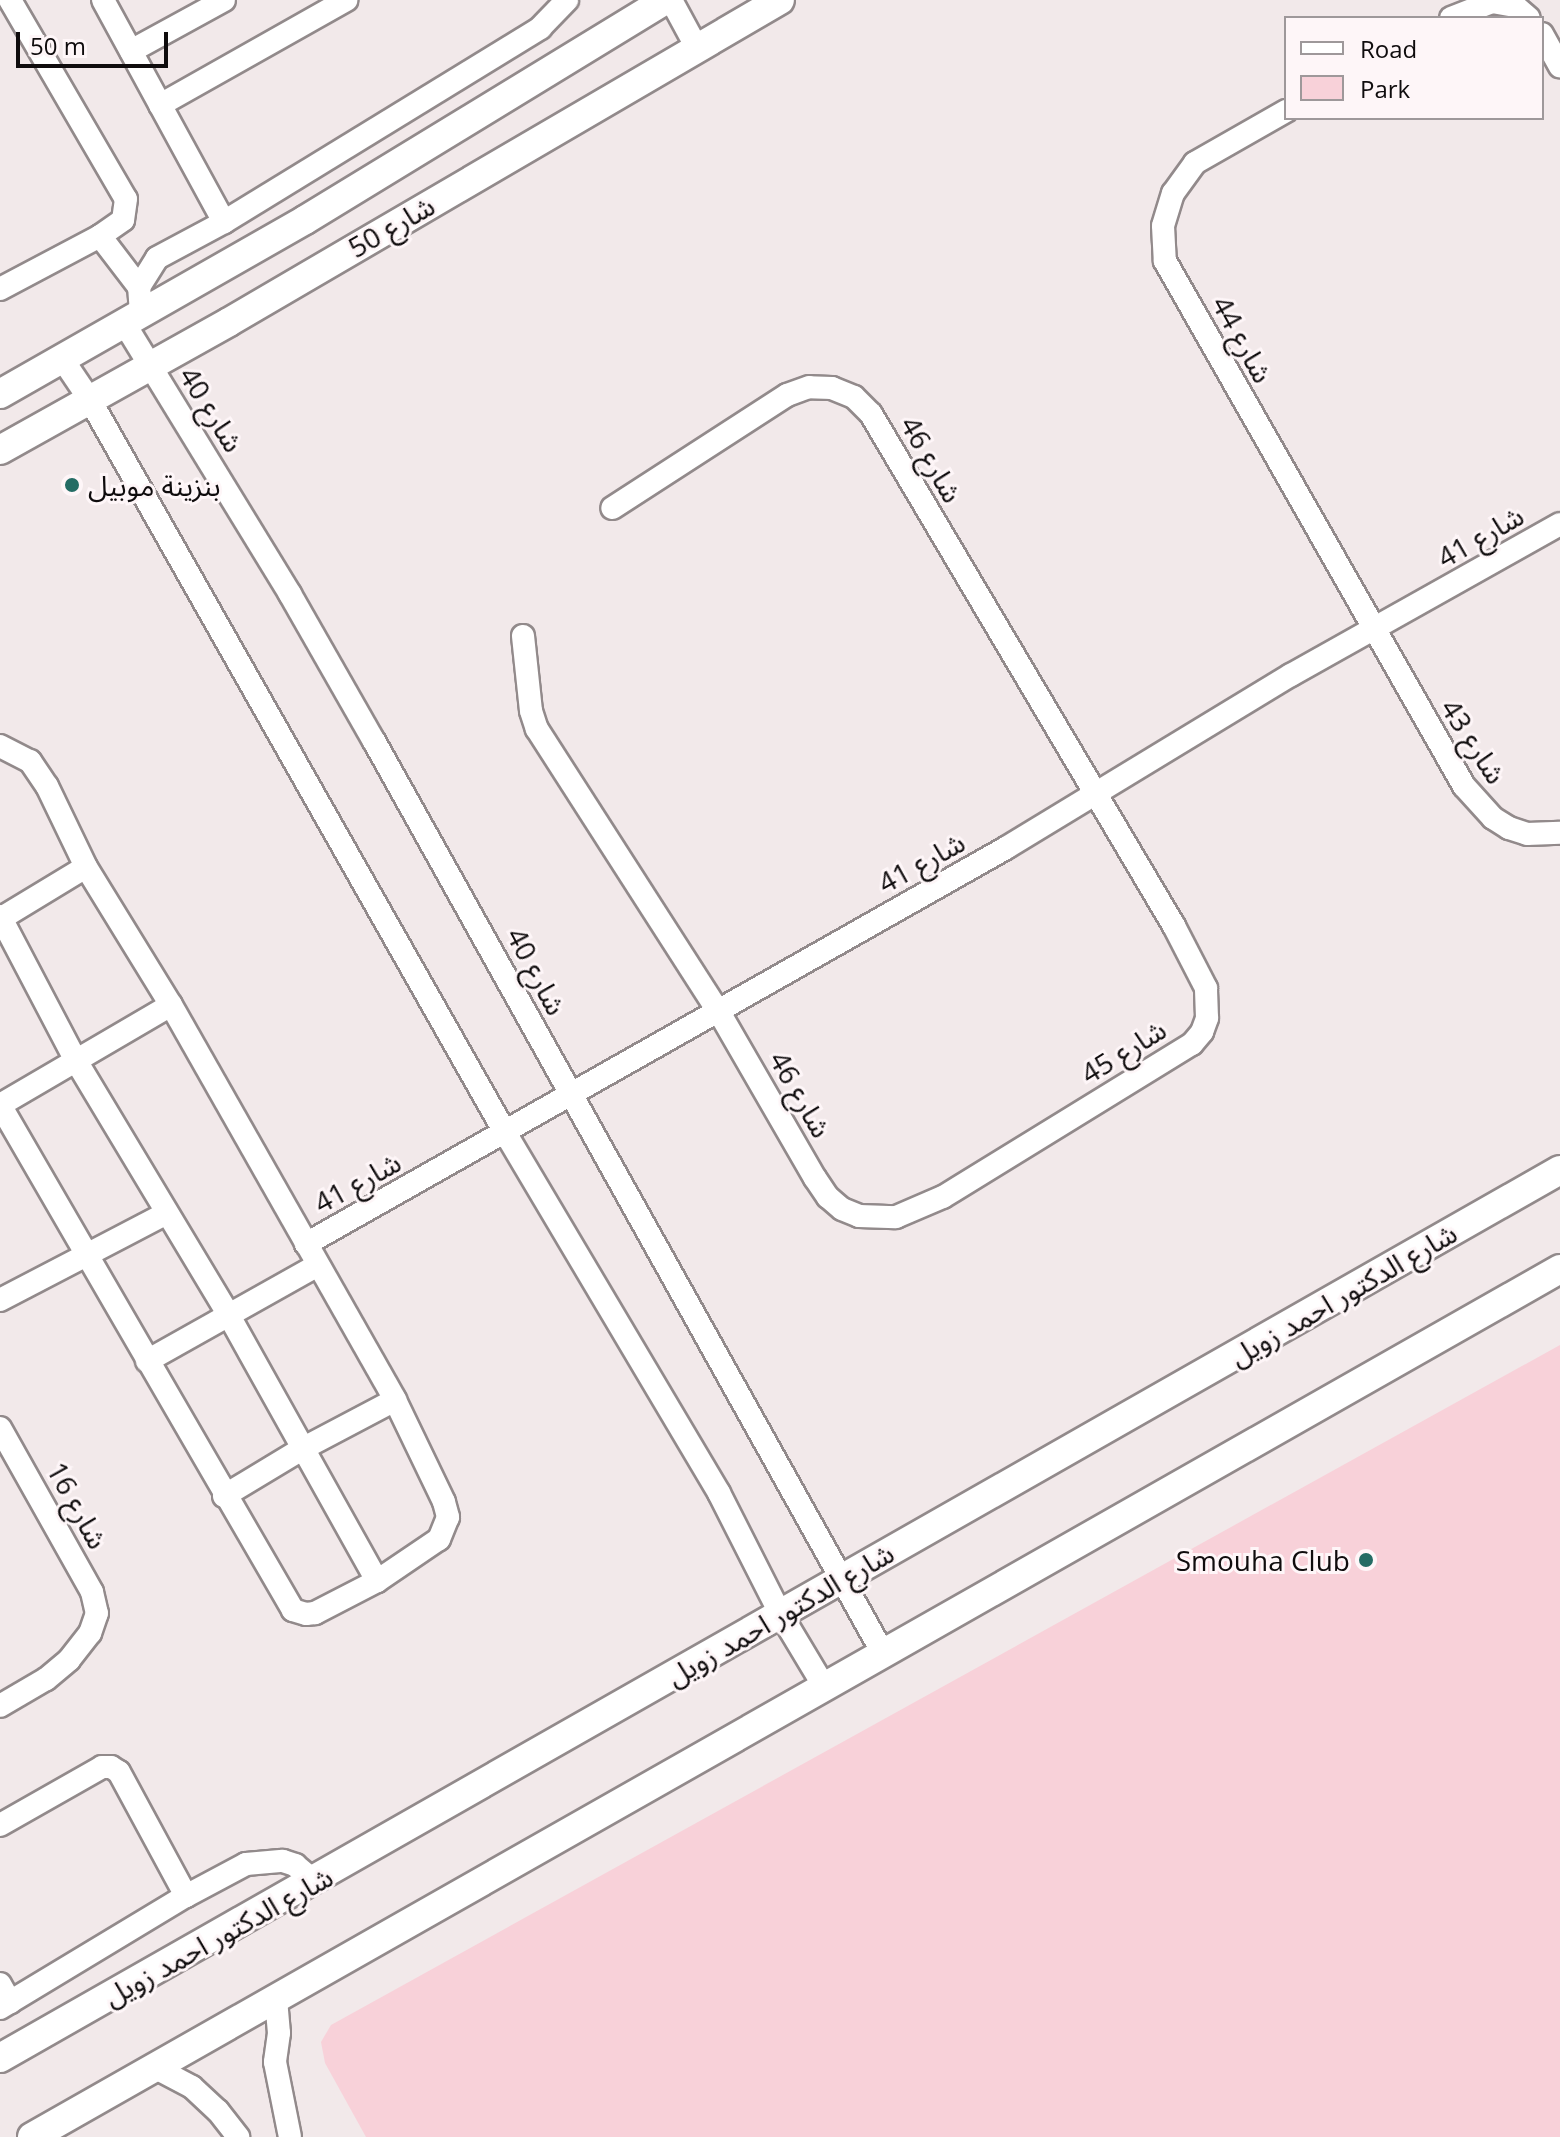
<!DOCTYPE html>
<html>
<head>
<meta charset="utf-8">
<style>
  body { margin:0 }
  #map { position:relative; width:1560px; height:2137px; overflow:hidden; background:#f2e9ea; font-family:"Open Sans","Noto Sans Arabic",sans-serif }
  div>[style] { position:absolute }
  .green>* { inset:0; background:#f8d1d9 }
  .roads { filter:drop-shadow(2px 0 #928a8b) drop-shadow(-2px 0 #928a8b) drop-shadow(0 2px #928a8b) drop-shadow(0 -2px #928a8b) }
  .minor>* { height:22px; margin:-11px; padding:0 11px; transform-origin:11px; border-radius:11px; background:#fff }
  .tertiary>* { height:28px; margin:-14px; padding:0 14px; transform-origin:14px; border-radius:14px; background:#fff }
  .dots>* { width:22px; height:22px; translate:-50% -50%; box-sizing:border-box; border:4px solid #fef6f8; border-radius:50% }
  span { translate:-50% -50%; white-space:nowrap; text-align:center; line-height:1.15; -webkit-text-stroke:6px #fef6f8; paint-order:stroke }
  .street-label { font-size:28px; color:#0f0c0d }
  .poi-label { font-size:28px; color:#0f0c0d }
  .left { translate:0 -50%; text-align:left }
  .right { translate:-100% -50%; text-align:right }
  .legend { position:absolute; left:1284px; top:16px; width:260px; height:104px; box-sizing:border-box; background:#fef6f8; border:2px solid #9e989a; margin:0; padding:10px 14px; list-style:none; font-size:24px; color:#0f0c0d }
  .legend li { display:flex; align-items:center; gap:16px; height:40px }
  .legend b { width:40px; border:2px solid #9e989a }
  .scale { position:absolute; left:16px; top:32px; width:152px; height:36px; box-sizing:border-box; border:4px solid #0f0c0d; border-top:0; padding-left:10px; font-size:24px; line-height:28px; white-space:nowrap; color:#0f0c0d; -webkit-text-stroke:6px #fef6f8; paint-order:stroke }
</style>
</head>
<body>
<div id="map">
  <div class="green">
    <i style="clip-path:polygon(1560px 1345px,1560px 2137px,366px 2137px,325px 2063px,321px 2042px,331px 2025px)"></i>
  </div>
  <div class="roads">
    <div class="minor">
      <i style="left:10px;top:0;width:230px;rotate:59.8deg"></i>
      <i style="left:126px;top:199px;width:21px;rotate:98deg"></i>
      <i style="left:123px;top:220px;width:28px;rotate:145deg"></i>
      <i style="left:103px;top:0;width:253px;rotate:61.4deg"></i>
      <i style="left:671px;top:0;width:55px;rotate:61.6deg"></i>
      <i style="left:1451px;top:18px;width:44px;rotate:-21.3deg"></i>
      <i style="left:1492px;top:2px;width:23px;rotate:10deg"></i>
      <i style="left:1515px;top:6px;width:18px;rotate:41deg"></i>
      <i style="left:1542px;top:34px;width:37px;rotate:61deg"></i>
      <i style="left:131px;top:51px;width:106px;rotate:-28.7deg"></i>
      <i style="left:160px;top:105px;width:214px;rotate:-29.4deg"></i>
      <i style="left:1286px;top:111px;width:105px;rotate:150.3deg"></i>
      <i style="left:1195px;top:163px;width:37px;rotate:126deg"></i>
      <i style="left:1173px;top:193px;width:34px;rotate:107deg"></i>
      <i style="left:1163px;top:226px;width:35px;rotate:87deg"></i>
      <i style="left:1165px;top:261px;width:604px;rotate:60.34deg"></i>
      <i style="left:1464px;top:786px;width:43px;rotate:47.8deg"></i>
      <i style="left:1493px;top:818px;width:19px;rotate:32deg"></i>
      <i style="left:1509px;top:828px;width:19px;rotate:18deg"></i>
      <i style="left:1527px;top:834px;width:33px;rotate:-2deg"></i>
      <i style="left:0;top:289px;width:113px;rotate:-27.9deg"></i>
      <i style="left:100px;top:236px;width:64px;rotate:52.6deg"></i>
      <i style="left:141px;top:314px;width:27px;rotate:-94deg"></i>
      <i style="left:139px;top:287px;width:34px;rotate:-58deg"></i>
      <i style="left:157px;top:258px;width:76px;rotate:-28.2deg"></i>
      <i style="left:224px;top:222px;width:371px;rotate:-31.5deg"></i>
      <i style="left:540px;top:28px;width:39px;rotate:-46deg"></i>
      <i style="left:124px;top:323px;width:318px;rotate:58.5deg"></i>
      <i style="left:290px;top:594px;width:169px;rotate:60.3deg"></i>
      <i style="left:374px;top:741px;width:1047px;rotate:60.84deg"></i>
      <i style="left:63px;top:360px;width:48px;rotate:56deg"></i>
      <i style="left:90px;top:400px;width:844px;rotate:60.46deg"></i>
      <i style="left:506px;top:1134px;width:417px;rotate:59.3deg"></i>
      <i style="left:719px;top:1493px;width:135px;rotate:63.1deg"></i>
      <i style="left:780px;top:1613px;width:87px;rotate:59deg"></i>
      <i style="left:523px;top:636px;width:75px;rotate:83.9deg"></i>
      <i style="left:531px;top:711px;width:19px;rotate:72deg"></i>
      <i style="left:537px;top:729px;width:336px;rotate:57.3deg"></i>
      <i style="left:719px;top:1012px;width:192px;rotate:60deg"></i>
      <i style="left:815px;top:1178px;width:23px;rotate:56deg"></i>
      <i style="left:828px;top:1197px;width:18px;rotate:41deg"></i>
      <i style="left:842px;top:1209px;width:18px;rotate:22deg"></i>
      <i style="left:859px;top:1216px;width:37px;rotate:2deg"></i>
      <i style="left:896px;top:1217px;width:51px;rotate:-23.1deg"></i>
      <i style="left:943px;top:1197px;width:292px;rotate:-31.6deg"></i>
      <i style="left:1192px;top:1044px;width:16px;rotate:-50deg"></i>
      <i style="left:1202px;top:1032px;width:15px;rotate:-70deg"></i>
      <i style="left:1207px;top:1018px;width:30px;rotate:-92deg"></i>
      <i style="left:1206px;top:988px;width:70px;rotate:-117.3deg"></i>
      <i style="left:1174px;top:926px;width:595px;rotate:-120.62deg"></i>
      <i style="left:871px;top:414px;width:24px;rotate:-135deg"></i>
      <i style="left:854px;top:397px;width:24px;rotate:-158deg"></i>
      <i style="left:832px;top:388px;width:23px;rotate:-178deg"></i>
      <i style="left:809px;top:387px;width:23px;rotate:160deg"></i>
      <i style="left:787px;top:395px;width:208px;rotate:147.1deg"></i>
      <i style="left:0;top:746px;width:34px;rotate:27deg"></i>
      <i style="left:30px;top:761px;width:30px;rotate:56deg"></i>
      <i style="left:47px;top:786px;width:90px;rotate:64.3deg"></i>
      <i style="left:86px;top:867px;width:162px;rotate:58.4deg"></i>
      <i style="left:171px;top:1005px;width:454px;rotate:60.4deg"></i>
      <i style="left:395px;top:1400px;width:113px;rotate:64.3deg"></i>
      <i style="left:444px;top:1502px;width:16px;rotate:75deg"></i>
      <i style="left:448px;top:1517px;width:24px;rotate:112deg"></i>
      <i style="left:439px;top:1539px;width:75px;rotate:145.9deg"></i>
      <i style="left:377px;top:1581px;width:70px;rotate:152.7deg"></i>
      <i style="left:315px;top:1613px;width:9px;rotate:174deg"></i>
      <i style="left:306px;top:1614px;width:14px;rotate:-163deg"></i>
      <i style="left:293px;top:1610px;width:584px;rotate:-120.12deg"></i>
      <i style="left:0;top:916px;width:161px;rotate:62.3deg"></i>
      <i style="left:75px;top:1059px;width:297px;rotate:59deg"></i>
      <i style="left:228px;top:1314px;width:306px;rotate:60.8deg"></i>
      <i style="left:0;top:919px;width:100px;rotate:-31.2deg"></i>
      <i style="left:0;top:1105px;width:198px;rotate:-30.3deg"></i>
      <i style="left:306px;top:1244px;width:804px;rotate:-29.5deg"></i>
      <i style="left:1006px;top:848px;width:333px;rotate:-31.3deg"></i>
      <i style="left:1291px;top:675px;width:308px;rotate:-29.3deg"></i>
      <i style="left:0;top:1300px;width:186px;rotate:-27.5deg"></i>
      <i style="left:147px;top:1361px;width:196px;rotate:-29.3deg"></i>
      <i style="left:0;top:1428px;width:188px;rotate:60.7deg"></i>
      <i style="left:92px;top:1592px;width:22px;rotate:77deg"></i>
      <i style="left:97px;top:1613px;width:21px;rotate:109deg"></i>
      <i style="left:90px;top:1633px;width:34px;rotate:128deg"></i>
      <i style="left:69px;top:1660px;width:30px;rotate:140deg"></i>
      <i style="left:46px;top:1679px;width:53px;rotate:149.6deg"></i>
      <i style="left:224px;top:1496px;width:91px;rotate:-31.1deg"></i>
      <i style="left:302px;top:1449px;width:105px;rotate:-27.8deg"></i>
      <i style="left:0;top:1825px;width:117px;rotate:-29.6deg"></i>
      <i style="left:102px;top:1767px;width:9px"></i>
      <i style="left:111px;top:1767px;width:9px;rotate:32deg"></i>
      <i style="left:119px;top:1772px;width:141px;rotate:61.6deg"></i>
      <i style="left:0;top:1984px;width:21px;rotate:61deg"></i>
      <i style="left:276px;top:1999px;width:34px;rotate:85deg"></i>
      <i style="left:279px;top:2033px;width:29px;rotate:98deg"></i>
      <i style="left:275px;top:2062px;width:76px;rotate:78.7deg"></i>
      <i style="left:0;top:2008px;width:217px;rotate:-31.1deg"></i>
      <i style="left:186px;top:1896px;width:68px;rotate:-28.1deg"></i>
      <i style="left:246px;top:1864px;width:37px;rotate:-5deg"></i>
      <i style="left:283px;top:1861px;width:13px;rotate:18deg"></i>
      <i style="left:295px;top:1865px;width:26px;rotate:40deg"></i>
      <i style="left:154px;top:2067px;width:43px;rotate:27.8deg"></i>
      <i style="left:192px;top:2087px;width:35px;rotate:43deg"></i>
      <i style="left:218px;top:2111px;width:33px;rotate:52deg"></i>
    </div>
    <div class="tertiary">
      <i style="left:0;top:394px;width:351px;rotate:-29.7deg"></i>
      <i style="left:305px;top:220px;width:423px;rotate:-31.4deg"></i>
      <i style="left:0;top:450px;width:262px;rotate:-29.2deg"></i>
      <i style="left:229px;top:322px;width:638px;rotate:-30.3deg"></i>
      <i style="left:0;top:2058px;width:1795px;rotate:-29.65deg"></i>
      <i style="left:32px;top:2137px;width:1757px;rotate:-29.6deg"></i>
    </div>
  </div>
  <div class="dots">
    <i style="left:72px;top:485px;background:#246c64"></i>
    <i style="left:1366px;top:1560px;background:#246c64"></i>
  </div>
  <div class="street-label">
    <span style="left:391px;top:226px;rotate:-30deg">شارع 50</span>
    <span style="left:1243px;top:339px;rotate:61deg">شارع 44</span>
    <span style="left:212px;top:409px;rotate:58deg">شارع 40</span>
    <span style="left:932px;top:459px;rotate:60deg">شارع 46</span>
    <span style="left:1480px;top:536px;rotate:-30deg">شارع 41</span>
    <span style="left:1474px;top:741px;rotate:57deg">شارع 43</span>
    <span style="left:921px;top:862px;rotate:-29deg">شارع 41</span>
    <span style="left:537px;top:971px;rotate:62deg">شارع 40</span>
    <span style="left:1123px;top:1051px;rotate:-32deg">شارع 45</span>
    <span style="left:801px;top:1094px;rotate:60deg">شارع 46</span>
    <span style="left:357px;top:1182px;rotate:-29deg">شارع 41</span>
    <span style="left:1343px;top:1294px;rotate:-30deg">شارع الدكتور احمد زويل</span>
    <span style="left:78px;top:1505px;rotate:61deg">شارع 16</span>
    <span style="left:780px;top:1614px;rotate:-30deg">شارع الدكتور احمد زويل</span>
    <span style="left:218px;top:1936px;rotate:-29deg">شارع الدكتور احمد زويل</span>
  </div>
  <div class="poi-label">
    <span class="left" style="left:88px;top:485px">بنزينة موبيل</span>
    <span class="right" style="left:1350px;top:1560px">Smouha Club</span>
  </div>
  <ul class="legend">
  <li><b style="height:10px;background:#fff"></b>Road</li>
  <li><b style="height:22px;background:#f8d1d9"></b>Park</li>
  </ul>
  <div class="scale">50 m</div>
</div>
</body>
</html>
